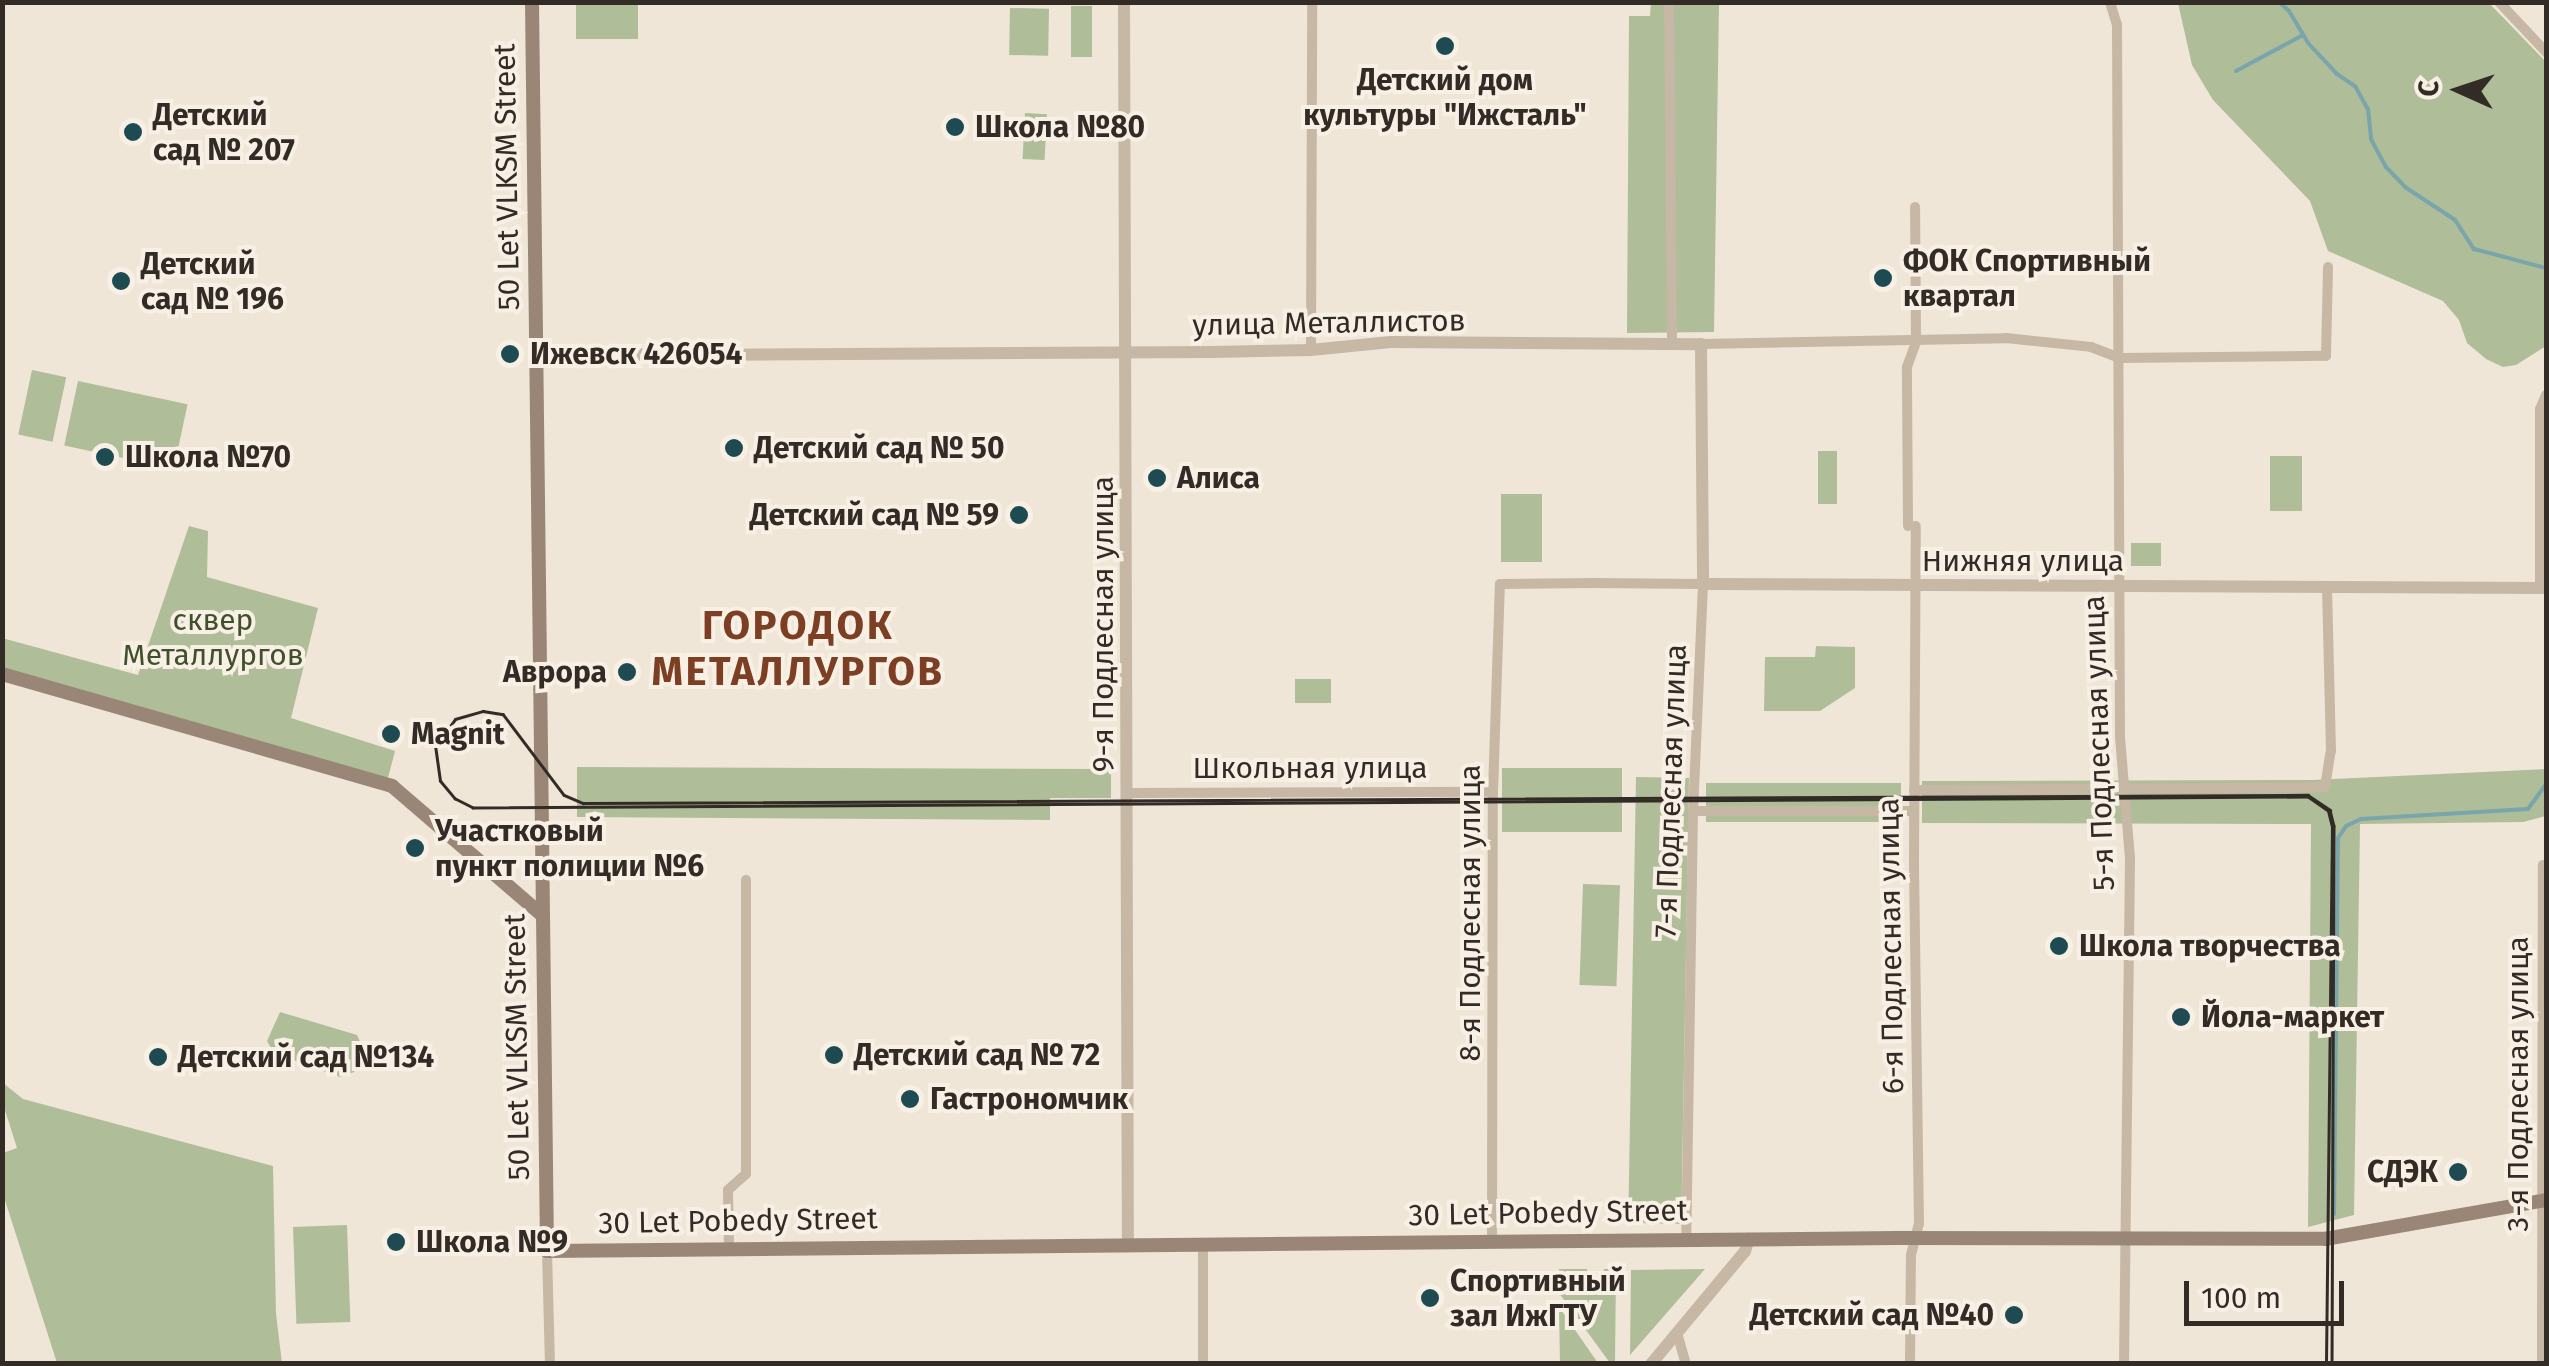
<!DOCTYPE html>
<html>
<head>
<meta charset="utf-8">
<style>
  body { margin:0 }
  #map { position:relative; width:2549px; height:1366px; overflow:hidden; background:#efe6d8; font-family:"Fira Sans",sans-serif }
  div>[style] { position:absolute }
  .green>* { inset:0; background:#afbd99; transform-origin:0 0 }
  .stream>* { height:4px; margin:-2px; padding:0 2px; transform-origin:2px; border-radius:2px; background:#79a5ab }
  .minor>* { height:10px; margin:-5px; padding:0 5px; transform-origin:5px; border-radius:5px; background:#c7b7a5 }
  .tertiary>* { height:12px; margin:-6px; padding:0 6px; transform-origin:6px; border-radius:6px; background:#c7b7a5 }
  .secondary>* { height:14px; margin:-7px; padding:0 7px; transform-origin:7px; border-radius:7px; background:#9a8677 }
  .tram>* { height:2.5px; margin:-1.25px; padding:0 1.25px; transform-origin:1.25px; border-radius:1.25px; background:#332b26 }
  .dots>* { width:28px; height:28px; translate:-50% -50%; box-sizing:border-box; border:5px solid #f8f0e4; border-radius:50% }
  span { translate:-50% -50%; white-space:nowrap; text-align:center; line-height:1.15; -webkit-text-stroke:8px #f8f0e4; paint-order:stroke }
  .poi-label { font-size:30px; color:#332b26; font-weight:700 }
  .left { translate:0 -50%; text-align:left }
  .right { translate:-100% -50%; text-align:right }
  .street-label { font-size:30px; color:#332b26 }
  .park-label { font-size:30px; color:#40502b }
  .district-label { font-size:40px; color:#7d3f23; font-weight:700; letter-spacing:2.5px }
  .frame { position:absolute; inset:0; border:5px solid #332b26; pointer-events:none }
  .north { position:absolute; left:2409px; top:40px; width:100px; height:100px; -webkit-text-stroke:8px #f8f0e4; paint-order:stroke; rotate:273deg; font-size:28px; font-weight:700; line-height:40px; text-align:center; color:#332b26 }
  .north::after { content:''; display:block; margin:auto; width:35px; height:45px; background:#332b26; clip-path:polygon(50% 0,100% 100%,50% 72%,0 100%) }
  .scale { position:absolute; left:2184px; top:1281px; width:160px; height:45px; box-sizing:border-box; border:5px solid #332b26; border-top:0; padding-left:12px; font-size:30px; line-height:35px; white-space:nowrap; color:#332b26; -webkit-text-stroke:8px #f8f0e4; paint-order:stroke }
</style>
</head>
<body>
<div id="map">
  <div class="green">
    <i style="left:576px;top:3px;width:62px;height:36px"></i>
    <i style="clip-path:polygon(1651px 3px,1719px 3px,1714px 332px,1627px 333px,1629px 16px,1650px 16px)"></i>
    <i style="clip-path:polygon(2178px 3px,2489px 3px,2546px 62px,2546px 346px,2516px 365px,2503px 367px,2486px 359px,2467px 343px,2459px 320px,2443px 301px,2328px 251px,2310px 201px,2213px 100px,2192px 65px)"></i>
    <i style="left:1071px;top:6px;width:21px;height:51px"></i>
    <i style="left:1010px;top:8px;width:39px;height:47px;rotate:1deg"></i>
    <i style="left:1025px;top:113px;width:22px;height:46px;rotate:3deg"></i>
    <i style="left:32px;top:370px;width:35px;height:66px;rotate:12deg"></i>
    <i style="left:78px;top:381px;width:112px;height:66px;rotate:12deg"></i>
    <i style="left:1818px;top:451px;width:19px;height:53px"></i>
    <i style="left:2270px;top:456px;width:32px;height:55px"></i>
    <i style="left:1501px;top:494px;width:41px;height:68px"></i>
    <i style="clip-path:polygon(189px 526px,208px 531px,207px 577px,318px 608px,291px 718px,395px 751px,388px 778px,3px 668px,2px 638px,138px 675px)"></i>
    <i style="left:2131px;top:543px;width:30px;height:23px"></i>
    <i style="clip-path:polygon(1816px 646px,1855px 647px,1855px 688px,1820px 711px,1764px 711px,1765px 657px,1815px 657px)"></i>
    <i style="left:1331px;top:679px;width:24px;height:36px;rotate:90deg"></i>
    <i style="clip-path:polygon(577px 767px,1111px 769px,1111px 798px,1050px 798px,1050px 820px,577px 817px)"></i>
    <i style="left:1622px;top:768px;width:64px;height:120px;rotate:90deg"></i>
    <i style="clip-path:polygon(2546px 769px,2546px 816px,2523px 822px,2360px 824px,2354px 1215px,2308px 1227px,2311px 824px,1922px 823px,1922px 781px,2312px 780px)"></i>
    <i style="left:1636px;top:777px;width:53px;height:446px;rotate:1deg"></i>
    <i style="left:1706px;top:783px;width:195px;height:39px"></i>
    <i style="left:1583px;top:884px;width:37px;height:101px;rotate:2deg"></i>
    <i style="clip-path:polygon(280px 1012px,357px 1035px,363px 1048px,354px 1072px,340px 1077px,274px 1053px,267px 1041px)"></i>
    <i style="clip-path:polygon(3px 1083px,23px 1099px,273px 1166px,276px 1314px,282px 1363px,57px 1363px,3px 1194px,3px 1153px,17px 1148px,3px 1104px)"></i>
    <i style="left:347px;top:1225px;width:97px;height:54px;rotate:88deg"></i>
    <i style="clip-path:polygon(1559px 1269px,1587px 1269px,1588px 1282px,1603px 1282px,1604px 1269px,1616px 1269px,1615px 1363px,1610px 1363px,1559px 1293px)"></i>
    <i style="clip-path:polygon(1705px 1269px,1630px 1355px,1631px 1270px)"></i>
    <i style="clip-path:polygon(1559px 1307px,1598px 1363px,1560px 1363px)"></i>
  </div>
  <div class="stream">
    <i style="left:2279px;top:2px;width:13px;rotate:42deg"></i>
    <i style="left:2289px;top:11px;width:37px;rotate:59deg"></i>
    <i style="left:2308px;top:43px;width:42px;rotate:46.9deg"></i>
    <i style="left:2337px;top:74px;width:22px;rotate:34deg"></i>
    <i style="left:2355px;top:86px;width:26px;rotate:61deg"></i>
    <i style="left:2368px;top:109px;width:30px;rotate:84deg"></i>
    <i style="left:2371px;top:139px;width:32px;rotate:62deg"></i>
    <i style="left:2386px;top:167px;width:28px;rotate:46deg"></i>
    <i style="left:2405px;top:187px;width:60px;rotate:33.4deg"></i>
    <i style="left:2455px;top:220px;width:35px;rotate:57deg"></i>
    <i style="left:2474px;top:249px;width:74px;rotate:14.8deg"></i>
    <i style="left:2236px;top:71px;width:76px;rotate:-28.2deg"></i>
    <i style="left:2334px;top:1214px;width:376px;rotate:-89.4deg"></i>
    <i style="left:2338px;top:838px;width:14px;rotate:-56deg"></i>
    <i style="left:2346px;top:826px;width:17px;rotate:-25deg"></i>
    <i style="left:2361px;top:819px;width:167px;rotate:-3.4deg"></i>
    <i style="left:2528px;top:809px;width:31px;rotate:-54deg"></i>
  </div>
  <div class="minor">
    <i style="left:1669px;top:2px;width:342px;rotate:89.5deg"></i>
    <i style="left:2110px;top:2px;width:24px;rotate:73deg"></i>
    <i style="left:2117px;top:25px;width:712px;rotate:89.76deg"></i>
    <i style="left:2120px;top:737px;width:122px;rotate:85.3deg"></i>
    <i style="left:2130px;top:859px;width:505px;rotate:90.68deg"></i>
    <i style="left:2499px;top:2px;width:69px;rotate:46.8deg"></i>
    <i style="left:1701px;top:344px;width:305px;rotate:-1.1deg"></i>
    <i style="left:2006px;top:338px;width:85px;rotate:6deg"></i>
    <i style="left:2091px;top:347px;width:30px;rotate:21deg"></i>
    <i style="left:2119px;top:358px;width:207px;rotate:-0.6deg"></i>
    <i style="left:2326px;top:356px;width:89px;rotate:-88.7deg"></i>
    <i style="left:1311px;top:350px;width:348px;rotate:-89.8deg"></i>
    <i style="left:1908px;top:526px;width:159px;rotate:-90.4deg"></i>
    <i style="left:1907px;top:367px;width:27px;rotate:-70deg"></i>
    <i style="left:1916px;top:342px;width:135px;rotate:-90.4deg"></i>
    <i style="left:2540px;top:588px;width:179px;rotate:-90deg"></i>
    <i style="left:2540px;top:409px;width:15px;rotate:-67deg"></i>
    <i style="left:1914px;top:790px;width:411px;rotate:-0.4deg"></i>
    <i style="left:2325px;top:787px;width:36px;rotate:-81deg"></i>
    <i style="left:2331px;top:751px;width:164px;rotate:-91.4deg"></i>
    <i style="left:1128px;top:793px;width:365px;rotate:-0.2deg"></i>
    <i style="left:1693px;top:811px;width:221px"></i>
    <i style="left:1492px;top:1241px;width:449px;rotate:-89.9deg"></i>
    <i style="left:1493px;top:792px;width:208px;rotate:-88.1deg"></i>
    <i style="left:1500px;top:584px;width:93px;rotate:-0.6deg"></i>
    <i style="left:1593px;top:583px;width:110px;rotate:0.5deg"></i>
    <i style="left:1703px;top:584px;width:227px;rotate:92.5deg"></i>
    <i style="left:1693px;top:811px;width:428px;rotate:90.9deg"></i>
    <i style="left:729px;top:1248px;width:58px;rotate:-91deg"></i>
    <i style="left:728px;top:1190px;width:24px;rotate:-42deg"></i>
    <i style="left:746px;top:1174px;width:294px;rotate:-90deg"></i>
    <i style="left:547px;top:1251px;width:113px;rotate:88.5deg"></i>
    <i style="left:1677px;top:1333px;width:32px;rotate:74deg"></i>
    <i style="left:1203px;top:1364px;width:120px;rotate:-90deg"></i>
    <i style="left:1910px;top:1364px;width:109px;rotate:-89.5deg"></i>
    <i style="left:1911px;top:1255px;width:32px;rotate:-76deg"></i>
    <i style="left:1919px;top:1224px;width:361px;rotate:-90.8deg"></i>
    <i style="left:1914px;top:863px;width:337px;rotate:-89.7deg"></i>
    <i style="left:2542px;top:1364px;width:499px;rotate:-89.9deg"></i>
  </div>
  <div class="tertiary">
    <i style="left:1124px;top:2px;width:1243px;rotate:89.82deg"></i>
    <i style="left:537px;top:352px;width:122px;rotate:1.4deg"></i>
    <i style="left:659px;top:355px;width:554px;rotate:-0.31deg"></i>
    <i style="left:1213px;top:352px;width:98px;rotate:-1.2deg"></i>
    <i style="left:1311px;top:350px;width:80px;rotate:-5.7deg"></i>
    <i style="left:1391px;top:342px;width:310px;rotate:0.4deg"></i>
    <i style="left:1701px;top:344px;width:240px;rotate:89.5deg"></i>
    <i style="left:1703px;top:584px;width:843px;rotate:0.27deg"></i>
    <i style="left:1651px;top:1364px;width:147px;rotate:-50.2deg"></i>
    <i style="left:1745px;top:1251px;width:13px;rotate:-72deg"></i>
  </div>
  <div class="secondary">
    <i style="left:532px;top:2px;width:1249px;rotate:89.31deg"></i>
    <i style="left:547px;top:1251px;width:1349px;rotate:-0.55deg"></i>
    <i style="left:1896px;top:1238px;width:429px;rotate:0.1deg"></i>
    <i style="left:2325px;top:1239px;width:224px;rotate:-10deg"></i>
    <i style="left:2px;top:674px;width:406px;rotate:16deg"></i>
    <i style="left:392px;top:786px;width:199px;rotate:40.7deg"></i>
  </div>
  <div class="tram">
    <i style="left:2326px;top:1364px;width:537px;rotate:-89.36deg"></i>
    <i style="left:2332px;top:827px;width:16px;rotate:-104deg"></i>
    <i style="left:2328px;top:811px;width:24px;rotate:-145deg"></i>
    <i style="left:2308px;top:797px;width:1835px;rotate:179.66deg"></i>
    <i style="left:473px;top:808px;width:20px;rotate:-153deg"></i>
    <i style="left:455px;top:799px;width:23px;rotate:-130deg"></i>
    <i style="left:440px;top:781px;width:34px;rotate:-98deg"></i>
    <i style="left:435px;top:747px;width:34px;rotate:-54deg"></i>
    <i style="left:455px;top:719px;width:29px;rotate:-16deg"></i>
    <i style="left:483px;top:711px;width:20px;rotate:9deg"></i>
    <i style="left:503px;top:714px;width:101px;rotate:53deg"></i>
    <i style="left:564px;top:795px;width:21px;rotate:23deg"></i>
    <i style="left:583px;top:803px;width:1725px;rotate:-0.27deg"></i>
    <i style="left:2308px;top:795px;width:27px;rotate:34deg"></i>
    <i style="left:2330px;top:810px;width:16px;rotate:76deg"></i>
    <i style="left:2334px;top:826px;width:538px;rotate:90.21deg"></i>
  </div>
  <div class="dots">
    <i style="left:1445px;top:46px;background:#1e4b52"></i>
    <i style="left:955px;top:127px;background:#1e4b52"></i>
    <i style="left:133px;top:132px;background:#1e4b52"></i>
    <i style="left:1883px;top:278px;background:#1e4b52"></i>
    <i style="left:121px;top:281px;background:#1e4b52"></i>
    <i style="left:510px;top:354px;background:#1e4b52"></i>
    <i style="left:734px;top:448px;background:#1e4b52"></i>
    <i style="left:105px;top:457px;background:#1e4b52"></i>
    <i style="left:1157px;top:478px;background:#1e4b52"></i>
    <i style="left:1019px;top:515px;background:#1e4b52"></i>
    <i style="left:627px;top:672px;background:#1e4b52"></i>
    <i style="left:391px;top:734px;background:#1e4b52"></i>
    <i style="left:415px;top:848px;background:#1e4b52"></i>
    <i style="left:2059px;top:946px;background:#1e4b52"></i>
    <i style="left:2181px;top:1017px;background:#1e4b52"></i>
    <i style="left:834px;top:1055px;background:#1e4b52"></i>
    <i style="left:158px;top:1057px;background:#1e4b52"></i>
    <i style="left:910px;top:1099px;background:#1e4b52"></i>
    <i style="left:2458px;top:1172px;background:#1e4b52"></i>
    <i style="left:396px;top:1242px;background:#1e4b52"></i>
    <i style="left:1430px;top:1298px;background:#1e4b52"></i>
    <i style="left:2014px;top:1315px;background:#1e4b52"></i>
  </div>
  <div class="poi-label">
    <span style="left:1445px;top:97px">Детский дом<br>культуры "Ижсталь"</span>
    <span class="left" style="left:153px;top:132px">Детский<br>сад № 207</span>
    <span class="left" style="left:975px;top:127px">Школа №80</span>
    <span class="left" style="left:1903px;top:278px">ФОК Спортивный<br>квартал</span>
    <span class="left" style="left:141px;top:281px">Детский<br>сад № 196</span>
    <span class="left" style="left:530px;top:354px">Ижевск 426054</span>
    <span class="left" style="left:754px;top:448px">Детский сад № 50</span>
    <span class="left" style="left:125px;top:457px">Школа №70</span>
    <span class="left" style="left:1177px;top:478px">Алиса</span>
    <span class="right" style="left:999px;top:515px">Детский сад № 59</span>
    <span class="right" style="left:607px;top:672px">Аврора</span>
    <span class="left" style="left:411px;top:734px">Magnit</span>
    <span class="left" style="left:435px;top:848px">Участковый<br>пункт полиции №6</span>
    <span class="left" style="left:2079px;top:946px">Школа творчества</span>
    <span class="left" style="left:2201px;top:1017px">Йола-маркет</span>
    <span class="left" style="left:854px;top:1055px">Детский сад № 72</span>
    <span class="left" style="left:178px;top:1057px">Детский сад №134</span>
    <span class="left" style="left:930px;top:1099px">Гастрономчик</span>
    <span class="right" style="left:2438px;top:1172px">СДЭК</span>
    <span class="left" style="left:416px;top:1242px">Школа №9</span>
    <span class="left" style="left:1450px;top:1298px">Спортивный<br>зал ИжГТУ</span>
    <span class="right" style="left:1994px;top:1315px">Детский сад №40</span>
  </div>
  <div class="street-label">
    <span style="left:507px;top:177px;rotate:-91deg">50 Let VLKSM Street</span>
    <span style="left:1329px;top:323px;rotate:-1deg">улица Металлистов</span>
    <span style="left:2023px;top:561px">Нижняя улица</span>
    <span style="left:1103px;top:624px;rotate:-90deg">9-я Подлесная улица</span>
    <span style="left:2099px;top:743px;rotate:-92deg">5-я Подлесная улица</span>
    <span style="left:1310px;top:768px">Школьная улица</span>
    <span style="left:1671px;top:791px;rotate:-88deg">7-я Подлесная улица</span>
    <span style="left:1470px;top:913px;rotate:-90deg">8-я Подлесная улица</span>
    <span style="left:1891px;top:946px;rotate:-91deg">6-я Подлесная улица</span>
    <span style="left:517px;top:1047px;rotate:-91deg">50 Let VLKSM Street</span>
    <span style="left:2518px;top:1084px;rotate:-90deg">3-я Подлесная улица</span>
    <span style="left:1548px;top:1213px;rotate:-1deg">30 Let Pobedy Street</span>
    <span style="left:738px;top:1221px;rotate:-1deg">30 Let Pobedy Street</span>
  </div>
  <div class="park-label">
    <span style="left:213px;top:637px">сквер<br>Металлургов</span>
  </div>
  <div class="district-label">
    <span style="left:798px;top:649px">ГОРОДОК<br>МЕТАЛЛУРГОВ</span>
  </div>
  <div class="frame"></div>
  <div class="north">С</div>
  <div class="scale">100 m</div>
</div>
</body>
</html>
